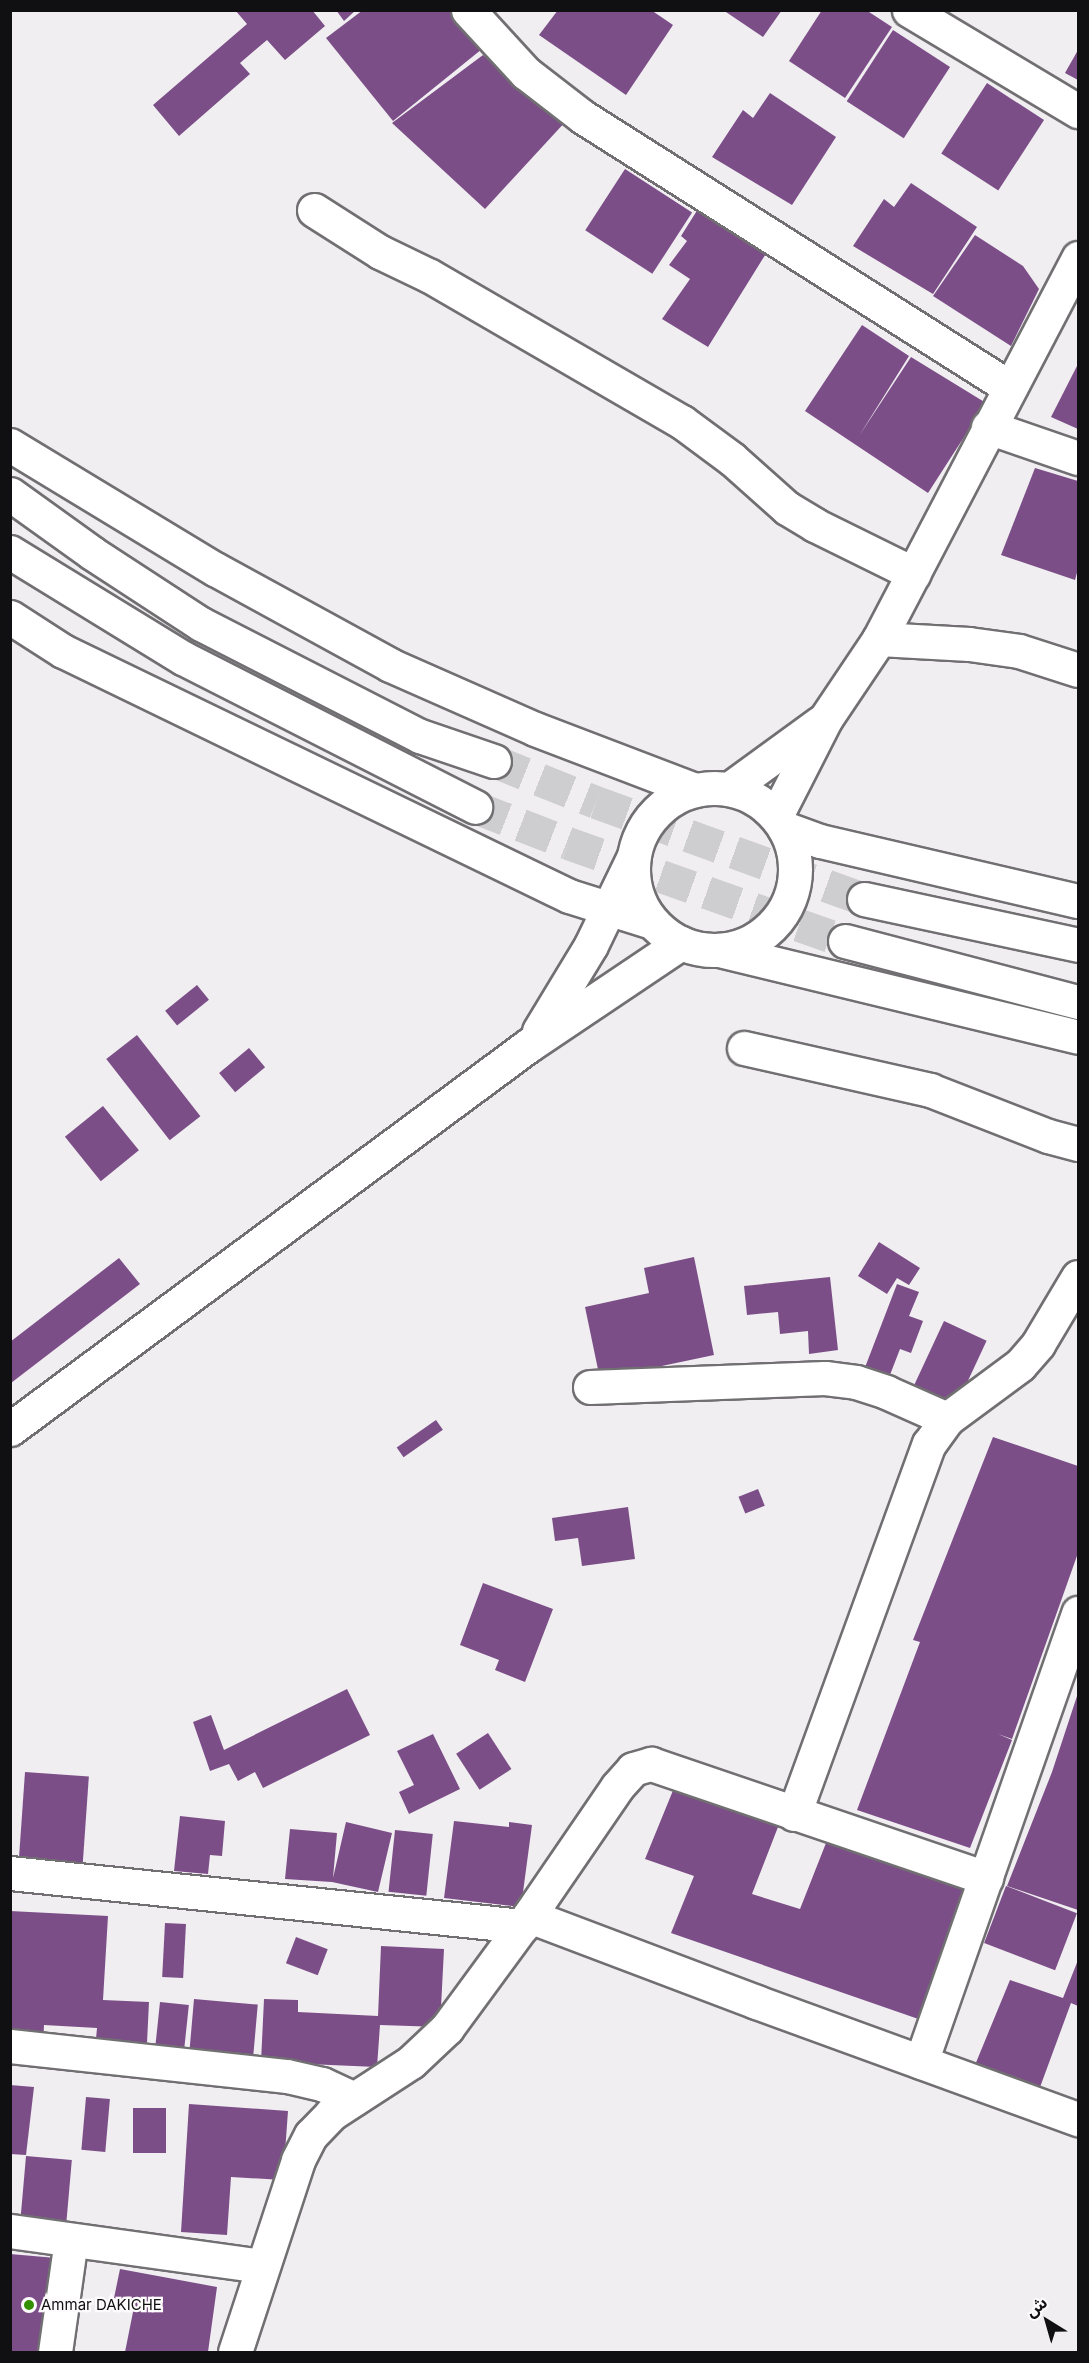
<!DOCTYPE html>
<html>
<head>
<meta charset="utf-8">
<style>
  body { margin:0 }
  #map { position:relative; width:1089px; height:2363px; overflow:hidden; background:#f0eef1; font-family:Inter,"Noto Sans Arabic",sans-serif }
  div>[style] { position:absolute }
  .building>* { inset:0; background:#7c4e88; transform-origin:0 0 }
  .highway-tunnel>* { height:33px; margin-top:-16.5px; transform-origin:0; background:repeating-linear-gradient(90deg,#cecdcf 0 33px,transparent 0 49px) }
  .roads { filter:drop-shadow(2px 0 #716f72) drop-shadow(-2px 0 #716f72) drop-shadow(0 2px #716f72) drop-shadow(0 -2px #716f72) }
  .minor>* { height:33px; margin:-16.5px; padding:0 16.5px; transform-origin:16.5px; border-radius:16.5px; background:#fff }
  .highway>* { height:33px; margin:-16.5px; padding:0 16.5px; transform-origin:16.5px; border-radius:16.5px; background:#fff }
  .highway>.ring { margin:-16.5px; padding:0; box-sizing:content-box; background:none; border:33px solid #fff; border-radius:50% }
  .dots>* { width:16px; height:16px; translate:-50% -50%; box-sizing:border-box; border:3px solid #fefbff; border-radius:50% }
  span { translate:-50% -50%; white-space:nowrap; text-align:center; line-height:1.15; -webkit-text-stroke:4.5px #fefbff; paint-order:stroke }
  .poi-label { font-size:15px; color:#100f11 }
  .left { translate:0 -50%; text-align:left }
  .frame { position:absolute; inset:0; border:12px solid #100f11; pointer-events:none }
  .north { position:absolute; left:1017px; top:2291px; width:60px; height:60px; -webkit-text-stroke:4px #fefbff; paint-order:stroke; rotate:323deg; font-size:16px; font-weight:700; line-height:24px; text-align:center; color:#100f11 }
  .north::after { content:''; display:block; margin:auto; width:21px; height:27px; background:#100f11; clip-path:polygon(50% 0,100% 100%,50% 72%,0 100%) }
</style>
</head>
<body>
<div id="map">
  <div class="building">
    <i style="clip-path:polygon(235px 10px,312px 10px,325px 26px,285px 60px,267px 40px,240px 63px,250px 74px,179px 136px,153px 105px,247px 24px)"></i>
    <i style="clip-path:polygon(336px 10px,356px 10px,344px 21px)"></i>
    <i style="clip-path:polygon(363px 10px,450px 10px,482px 49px,393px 121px,326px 38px)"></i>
    <i style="clip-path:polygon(558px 10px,651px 10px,673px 25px,626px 95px,539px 35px)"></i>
    <i style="clip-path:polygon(723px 10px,782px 10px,763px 37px)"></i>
    <i style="clip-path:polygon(822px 10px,866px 10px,892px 27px,845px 98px,789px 61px)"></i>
    <i style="left:893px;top:30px;width:68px;height:85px;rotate:33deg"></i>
    <i style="clip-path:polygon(1078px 50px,1078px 80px,1065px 73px)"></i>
    <i style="clip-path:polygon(483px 55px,567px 120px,485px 209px,392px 123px)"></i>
    <i style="left:987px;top:83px;width:68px;height:84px;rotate:33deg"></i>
    <i style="clip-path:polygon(770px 93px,836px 137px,792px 205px,712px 157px,743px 110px,753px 118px)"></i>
    <i style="left:625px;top:169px;width:80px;height:73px;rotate:33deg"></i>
    <i style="clip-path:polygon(911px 183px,977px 227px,933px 294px,853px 246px,884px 199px,894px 207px)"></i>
    <i style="clip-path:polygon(698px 209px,767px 252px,708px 347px,662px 319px,690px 279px,669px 265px,687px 241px,681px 236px)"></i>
    <i style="clip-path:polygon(975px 235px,1023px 266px,1039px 289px,1011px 346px,933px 296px)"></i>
    <i style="clip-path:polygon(862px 325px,909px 356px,859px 436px,911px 357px,986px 403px,928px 493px,805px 411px)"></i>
    <i style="clip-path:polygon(1078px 364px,1078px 429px,1051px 417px)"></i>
    <i style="clip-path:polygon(1035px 468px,1078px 481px,1078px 569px,1075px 580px,1001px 555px)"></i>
    <i style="left:197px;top:985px;width:19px;height:41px;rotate:51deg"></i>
    <i style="left:137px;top:1035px;width:103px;height:39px;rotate:52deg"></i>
    <i style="left:249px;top:1048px;width:25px;height:39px;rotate:50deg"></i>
    <i style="left:103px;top:1106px;width:57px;height:49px;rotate:51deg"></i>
    <i style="clip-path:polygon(879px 1242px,920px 1268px,909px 1285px,897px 1278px,887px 1294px,858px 1276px)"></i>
    <i style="clip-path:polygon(694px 1257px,714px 1355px,600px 1379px,585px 1307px,649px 1293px,644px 1268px)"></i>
    <i style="clip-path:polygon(119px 1258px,140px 1284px,11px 1383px,10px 1342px)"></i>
    <i style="clip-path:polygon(830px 1277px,838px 1350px,809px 1354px,808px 1331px,780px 1334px,778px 1312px,747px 1315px,744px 1286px)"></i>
    <i style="clip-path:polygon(897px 1284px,919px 1292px,909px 1316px,923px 1321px,911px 1353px,900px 1349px,888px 1380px,864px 1370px)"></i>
    <i style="left:944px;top:1321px;width:47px;height:76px;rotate:25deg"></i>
    <i style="left:436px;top:1420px;width:12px;height:48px;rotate:55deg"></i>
    <i style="clip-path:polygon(993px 1437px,1078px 1466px,1078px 1553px,1012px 1739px,998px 1734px,1012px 1740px,970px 1848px,857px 1810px,920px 1642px,913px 1640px)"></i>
    <i style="left:758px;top:1489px;width:18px;height:21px;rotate:68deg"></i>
    <i style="clip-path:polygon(628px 1507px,635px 1559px,582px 1566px,578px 1538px,555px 1541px,552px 1518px)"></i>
    <i style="clip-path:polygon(483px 1583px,553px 1609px,525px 1682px,495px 1670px,499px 1660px,460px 1645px)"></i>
    <i style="clip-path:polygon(347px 1689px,370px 1735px,263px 1788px,255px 1772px,238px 1781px,229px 1764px,210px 1771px,193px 1722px,211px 1715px,224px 1750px)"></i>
    <i style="clip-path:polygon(1078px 1693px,1078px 1910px,1007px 1886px,1052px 1772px)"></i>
    <i style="left:488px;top:1733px;width:43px;height:38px;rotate:57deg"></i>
    <i style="clip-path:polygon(433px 1734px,460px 1789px,409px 1814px,399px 1792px,414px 1785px,397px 1751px)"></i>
    <i style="left:25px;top:1772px;width:64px;height:89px;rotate:4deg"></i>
    <i style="clip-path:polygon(674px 1788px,778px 1827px,752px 1894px,800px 1909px,826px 1843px,974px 1891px,927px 2022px,671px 1933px,694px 1876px,645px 1859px)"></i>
    <i style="clip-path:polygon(180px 1816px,225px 1821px,222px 1856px,210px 1855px,208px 1874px,174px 1871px)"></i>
    <i style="clip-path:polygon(454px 1821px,509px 1827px,509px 1822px,532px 1825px,521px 1907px,444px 1898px)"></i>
    <i style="clip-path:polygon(346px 1822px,392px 1833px,378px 1892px,332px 1882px,285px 1879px,290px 1829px,337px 1833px,333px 1878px)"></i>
    <i style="left:395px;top:1830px;width:38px;height:62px;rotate:6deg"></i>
    <i style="left:1006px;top:1886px;width:76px;height:61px;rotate:21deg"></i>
    <i style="clip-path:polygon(10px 1911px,108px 1916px,103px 2000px,149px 2002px,147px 2043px,96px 2039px,97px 2028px,44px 2025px,43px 2045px,10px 2043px)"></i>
    <i style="left:165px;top:1923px;width:21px;height:54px;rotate:3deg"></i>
    <i style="left:296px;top:1937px;width:34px;height:28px;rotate:21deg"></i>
    <i style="clip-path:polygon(381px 1946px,444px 1949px,440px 2027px,380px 2025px,377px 2067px,261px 2062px,264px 1999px,298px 2000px,298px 2012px,378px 2016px)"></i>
    <i style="clip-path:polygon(1078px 1960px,1078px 2006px,1071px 2003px,1039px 2090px,975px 2065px,1010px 1980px,1063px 1998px)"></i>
    <i style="left:194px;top:1999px;width:64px;height:55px;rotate:5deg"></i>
    <i style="left:160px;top:2002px;width:29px;height:43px;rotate:6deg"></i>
    <i style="clip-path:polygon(10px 2085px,34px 2087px,26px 2155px,10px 2154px)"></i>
    <i style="left:86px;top:2097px;width:24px;height:53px;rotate:5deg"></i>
    <i style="clip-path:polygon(189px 2104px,288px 2111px,283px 2180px,231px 2177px,227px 2235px,181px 2232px)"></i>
    <i style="left:166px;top:2108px;width:45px;height:33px;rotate:90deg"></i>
    <i style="left:26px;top:2156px;width:46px;height:68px;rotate:5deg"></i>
    <i style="clip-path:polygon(10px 2254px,56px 2258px,39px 2352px,10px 2352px)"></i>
    <i style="clip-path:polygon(120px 2269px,217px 2287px,208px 2352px,125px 2352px,135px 2302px,114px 2298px)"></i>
  </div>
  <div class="highway-tunnel">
    <i style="left:494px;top:761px;width:110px;rotate:21.9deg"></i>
    <i style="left:596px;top:802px;width:285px;rotate:19.9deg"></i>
    <i style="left:475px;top:807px;width:100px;rotate:21.2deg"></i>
    <i style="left:568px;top:843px;width:294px;rotate:19.5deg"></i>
  </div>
  <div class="roads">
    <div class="minor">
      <i style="left:468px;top:10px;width:86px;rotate:47.4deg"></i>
      <i style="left:526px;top:73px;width:72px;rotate:37.7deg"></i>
      <i style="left:583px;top:117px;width:504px;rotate:32.37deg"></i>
      <i style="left:909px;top:10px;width:197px;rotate:30.9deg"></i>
      <i style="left:314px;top:210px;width:78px;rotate:32.5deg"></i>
      <i style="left:380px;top:252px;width:55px;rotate:25.6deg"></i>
      <i style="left:430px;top:276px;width:291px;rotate:30.1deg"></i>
      <i style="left:682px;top:422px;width:62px;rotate:36.5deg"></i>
      <i style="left:732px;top:459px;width:74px;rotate:41.7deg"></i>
      <i style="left:787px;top:508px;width:33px;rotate:31deg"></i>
      <i style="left:815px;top:525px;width:110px;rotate:26.3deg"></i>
      <i style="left:988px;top:427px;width:95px;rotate:19deg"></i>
      <i style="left:879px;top:639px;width:90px;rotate:3.2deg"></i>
      <i style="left:969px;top:644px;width:50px;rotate:8deg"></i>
      <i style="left:1019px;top:651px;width:62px;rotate:17.9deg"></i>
      <i style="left:729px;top:789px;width:112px;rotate:-36deg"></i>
      <i style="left:776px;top:816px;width:110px;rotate:-63deg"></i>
      <i style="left:826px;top:718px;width:95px;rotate:-56.1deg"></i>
      <i style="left:879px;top:639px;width:430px;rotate:-62.4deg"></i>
      <i style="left:539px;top:1031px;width:100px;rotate:-58.8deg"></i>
      <i style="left:591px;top:945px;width:97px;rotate:-64.2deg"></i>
      <i style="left:744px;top:1048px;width:191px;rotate:12.7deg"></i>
      <i style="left:930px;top:1090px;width:127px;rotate:21.3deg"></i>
      <i style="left:1048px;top:1136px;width:31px;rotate:15deg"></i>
      <i style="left:590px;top:1387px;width:235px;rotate:-2.2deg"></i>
      <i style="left:825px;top:1378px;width:31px;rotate:7deg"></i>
      <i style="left:856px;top:1382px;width:32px;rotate:18deg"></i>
      <i style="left:886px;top:1392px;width:67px;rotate:23.9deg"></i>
      <i style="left:10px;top:1429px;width:646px;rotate:-36.5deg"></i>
      <i style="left:529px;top:1045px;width:183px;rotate:-33.9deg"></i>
      <i style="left:794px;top:1814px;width:394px;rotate:-70deg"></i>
      <i style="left:929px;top:1444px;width:31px;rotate:-54deg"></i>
      <i style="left:947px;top:1419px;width:91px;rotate:-36.5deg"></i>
      <i style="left:1020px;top:1365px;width:28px;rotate:-49deg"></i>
      <i style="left:1038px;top:1344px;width:78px;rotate:-59.2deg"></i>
      <i style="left:10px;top:1873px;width:515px;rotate:5.91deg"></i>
      <i style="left:529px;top:1916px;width:243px;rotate:20.7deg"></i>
      <i style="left:756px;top:2002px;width:343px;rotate:20deg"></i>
      <i style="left:10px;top:2046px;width:279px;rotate:6.2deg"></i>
      <i style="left:287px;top:2076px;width:36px;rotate:13deg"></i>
      <i style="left:322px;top:2084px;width:35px;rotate:25deg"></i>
      <i style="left:921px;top:2062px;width:476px;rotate:-70.7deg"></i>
      <i style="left:10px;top:2231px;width:253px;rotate:7.9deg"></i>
      <i style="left:55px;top:2352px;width:113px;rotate:-81.9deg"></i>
      <i style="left:235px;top:2352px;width:202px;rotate:-71.8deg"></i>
      <i style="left:298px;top:2160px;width:28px;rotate:-63deg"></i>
      <i style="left:311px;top:2135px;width:29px;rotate:-46deg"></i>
      <i style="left:331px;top:2114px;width:95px;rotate:-33deg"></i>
      <i style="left:411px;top:2062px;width:50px;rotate:-43.4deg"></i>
      <i style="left:447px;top:2028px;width:127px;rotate:-53.7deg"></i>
      <i style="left:522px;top:1926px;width:168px;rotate:-55.6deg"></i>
      <i style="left:617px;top:1787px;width:24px;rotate:-48deg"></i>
      <i style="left:633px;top:1769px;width:19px;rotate:-16deg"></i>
      <i style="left:651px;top:1764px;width:354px;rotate:18.8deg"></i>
    </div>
    <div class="highway">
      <i style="left:10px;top:445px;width:240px;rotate:31.2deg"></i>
      <i style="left:215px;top:569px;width:200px;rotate:28.7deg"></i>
      <i style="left:390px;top:665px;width:158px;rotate:23.8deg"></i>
      <i style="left:535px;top:729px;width:171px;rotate:20.9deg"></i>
      <i style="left:10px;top:494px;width:101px;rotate:35.7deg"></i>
      <i style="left:92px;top:553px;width:130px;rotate:33.1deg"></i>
      <i style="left:201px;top:624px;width:246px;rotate:27.1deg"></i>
      <i style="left:420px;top:736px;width:78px;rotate:18.7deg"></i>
      <i style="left:10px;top:552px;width:203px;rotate:31.5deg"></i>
      <i style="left:183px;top:658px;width:328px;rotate:27deg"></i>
      <i style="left:10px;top:617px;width:63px;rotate:32.7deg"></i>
      <i style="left:63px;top:651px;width:562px;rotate:25.84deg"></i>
      <i style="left:569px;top:896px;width:87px;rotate:17.4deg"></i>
      <i class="ring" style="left:633px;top:788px;width:129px;height:129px"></i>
      <i style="left:784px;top:828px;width:38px;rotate:20deg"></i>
      <i style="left:820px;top:841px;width:265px;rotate:13.1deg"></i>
      <i style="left:864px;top:899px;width:219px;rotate:12.1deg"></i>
      <i style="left:845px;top:941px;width:241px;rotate:14.7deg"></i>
      <i style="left:719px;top:950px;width:369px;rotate:13.6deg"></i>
    </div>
  </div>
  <div class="dots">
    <i style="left:29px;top:2305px;background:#339002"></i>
  </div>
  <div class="poi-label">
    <span class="left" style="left:41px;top:2305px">Ammar DAKICHE</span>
  </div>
  <div class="frame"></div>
  <div class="north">ش</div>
</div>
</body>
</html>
